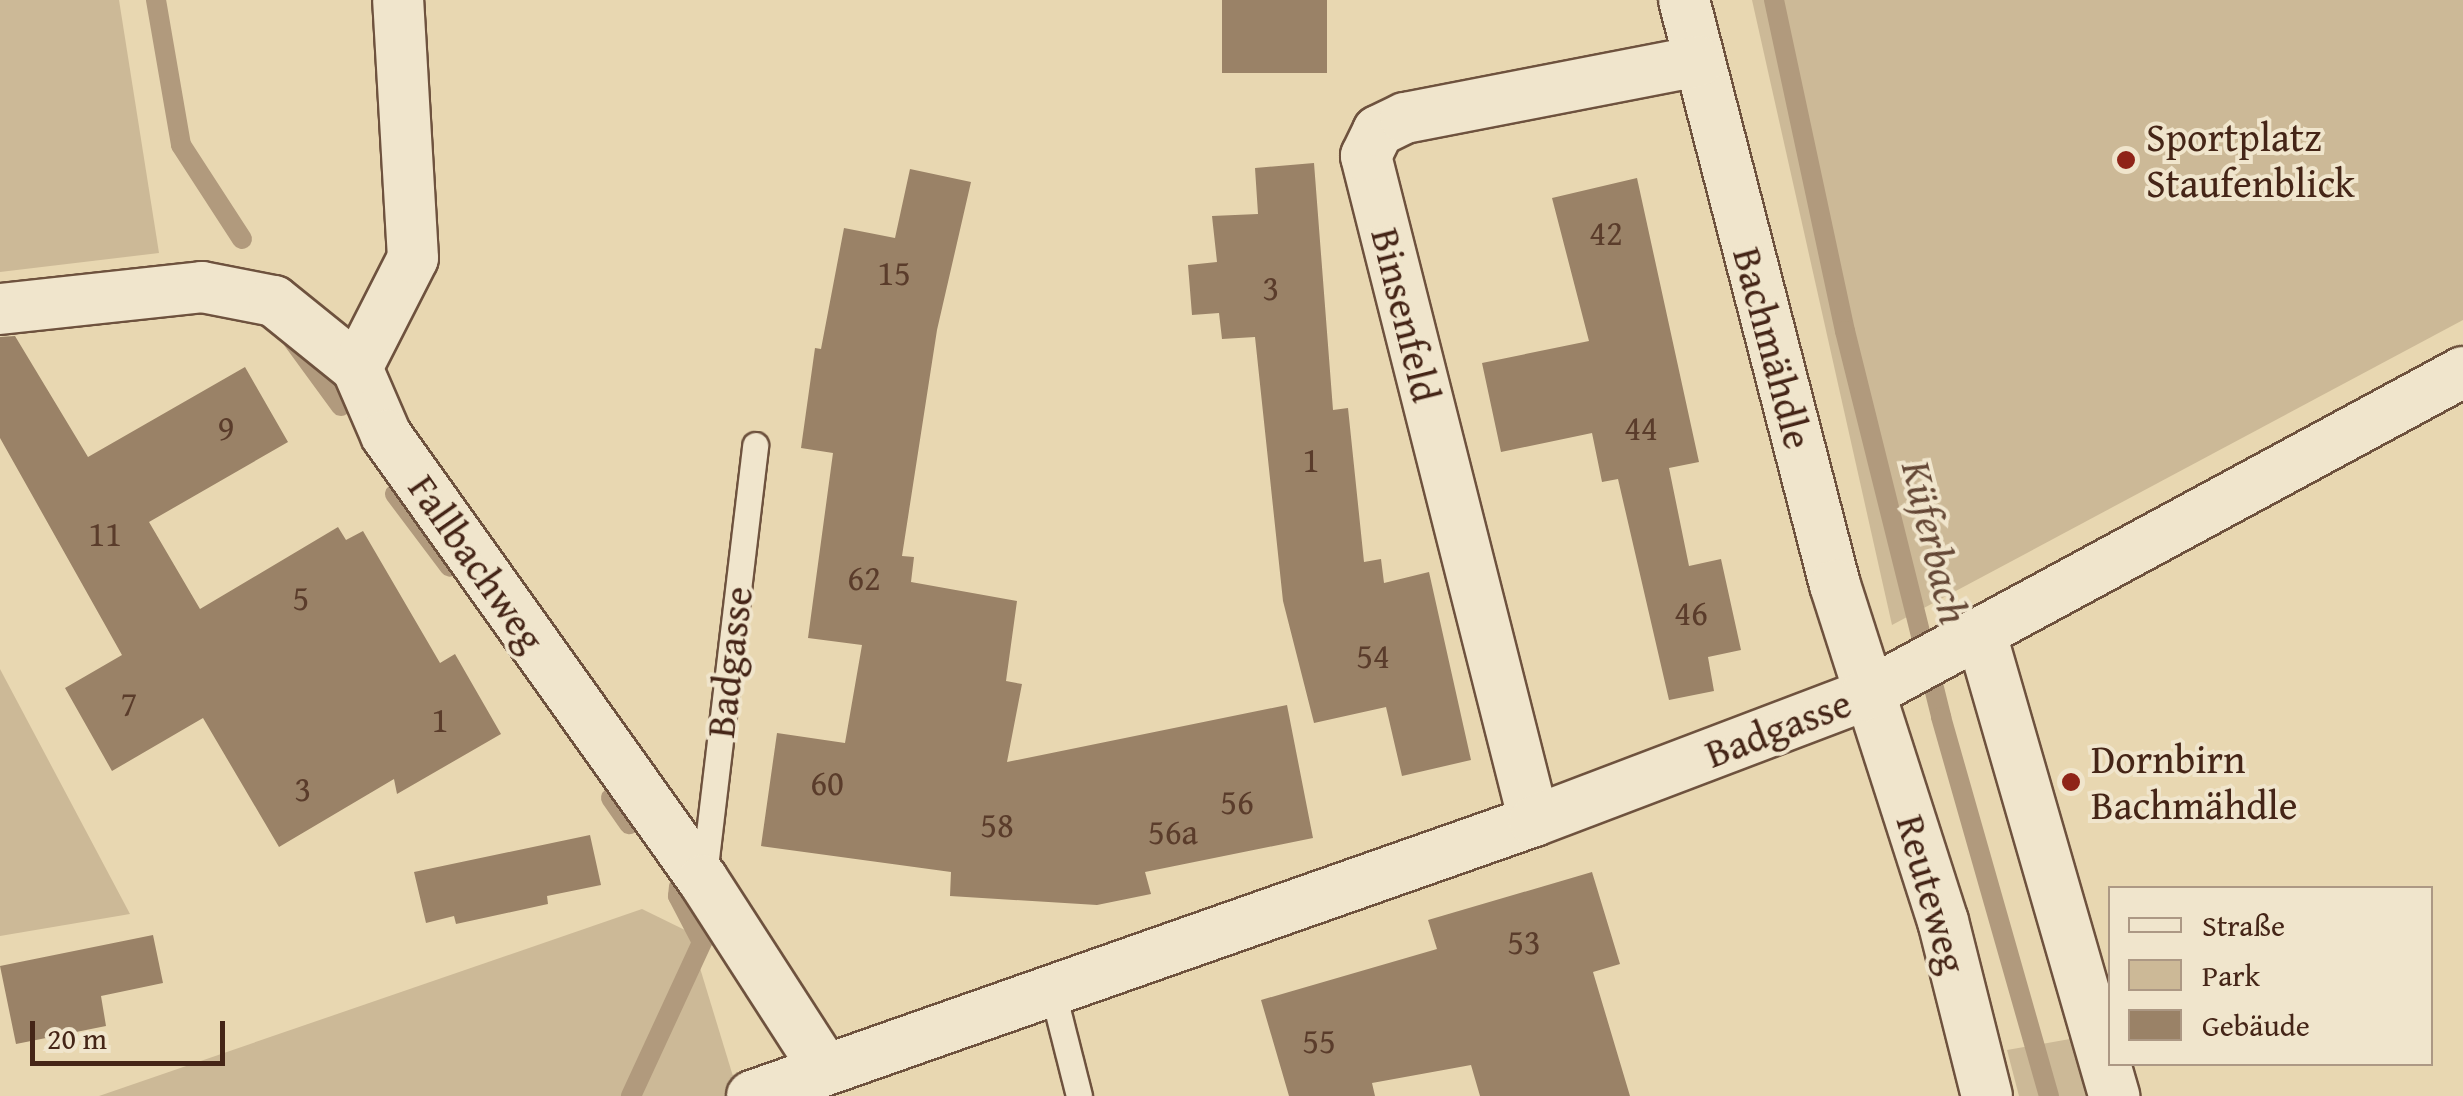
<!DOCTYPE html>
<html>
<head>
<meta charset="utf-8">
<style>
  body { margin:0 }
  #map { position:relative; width:2463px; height:1096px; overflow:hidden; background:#e8d7b1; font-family:"Gentium Book Plus",serif }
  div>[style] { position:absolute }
  .green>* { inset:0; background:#ccb997 }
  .stream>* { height:20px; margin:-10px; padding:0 10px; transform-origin:10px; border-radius:10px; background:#b19a7d }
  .building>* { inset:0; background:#9a8267; transform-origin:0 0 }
  .roads { filter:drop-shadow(2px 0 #6e523e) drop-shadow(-2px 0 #6e523e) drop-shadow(0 2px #6e523e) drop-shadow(0 -2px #6e523e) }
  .lane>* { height:25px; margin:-12.5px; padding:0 12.5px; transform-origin:12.5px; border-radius:12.5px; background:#f0e5cc }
  .street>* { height:50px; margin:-25px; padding:0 25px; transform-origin:25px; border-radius:25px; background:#f0e5cc }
  .dots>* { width:28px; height:28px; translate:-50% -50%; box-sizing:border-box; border:5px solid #f0e5cc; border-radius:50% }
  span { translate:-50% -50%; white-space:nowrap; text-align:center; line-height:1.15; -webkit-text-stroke:8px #f0e5cc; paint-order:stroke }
  .number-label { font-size:35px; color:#5a3c2b }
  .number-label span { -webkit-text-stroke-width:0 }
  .poi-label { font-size:40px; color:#452517 }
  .left { translate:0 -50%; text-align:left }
  .street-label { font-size:40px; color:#452517 }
  .water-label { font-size:42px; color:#654836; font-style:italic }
  .legend { position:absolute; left:2108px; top:886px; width:325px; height:180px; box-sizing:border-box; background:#f0e5cc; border:2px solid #ac9884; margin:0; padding:12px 18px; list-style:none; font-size:30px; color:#452517 }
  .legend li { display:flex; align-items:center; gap:20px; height:50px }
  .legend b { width:50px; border:2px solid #ac9884 }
  .scale { position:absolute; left:30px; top:1021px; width:195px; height:45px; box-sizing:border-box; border:5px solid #452517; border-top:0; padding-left:12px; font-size:30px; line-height:35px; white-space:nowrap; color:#452517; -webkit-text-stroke:8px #f0e5cc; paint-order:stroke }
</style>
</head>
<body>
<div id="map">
  <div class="green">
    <i style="clip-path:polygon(0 0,119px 0,159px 253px,0 272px)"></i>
    <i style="clip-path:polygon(1752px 0,2463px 0,2463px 320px,1892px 625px)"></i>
    <i style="clip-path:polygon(0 669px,130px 914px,0 936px)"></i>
    <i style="clip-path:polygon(642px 909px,689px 932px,739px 1096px,99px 1096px)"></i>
    <i style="clip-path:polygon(2070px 1039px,2086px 1096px,2019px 1096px,2007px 1050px)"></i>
  </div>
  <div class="stream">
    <i style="left:156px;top:0;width:147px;rotate:80.2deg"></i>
    <i style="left:181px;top:145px;width:112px;rotate:57deg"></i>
    <i style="left:1774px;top:0;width:339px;rotate:77.9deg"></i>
    <i style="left:1845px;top:331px;width:398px;rotate:76deg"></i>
    <i style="left:1941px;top:717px;width:394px;rotate:74.1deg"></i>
    <i style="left:292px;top:339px;width:83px;rotate:53.8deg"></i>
    <i style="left:395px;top:494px;width:91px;rotate:53deg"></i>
    <i style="left:611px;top:798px;width:32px;rotate:55deg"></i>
    <i style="left:631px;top:1096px;width:170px;rotate:-65.2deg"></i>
    <i style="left:702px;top:942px;width:52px;rotate:-117.6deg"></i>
    <i style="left:678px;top:896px;width:10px;rotate:-84deg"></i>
  </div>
  <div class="building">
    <i style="left:1222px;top:0;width:105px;height:73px"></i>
    <i style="clip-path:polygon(1314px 163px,1333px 410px,1348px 408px,1364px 562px,1381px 559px,1384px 583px,1429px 572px,1471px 760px,1402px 776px,1386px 707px,1314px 723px,1283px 601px,1255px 337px,1222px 339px,1219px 313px,1192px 315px,1188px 265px,1217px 262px,1212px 216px,1258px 214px,1255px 168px)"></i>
    <i style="clip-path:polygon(910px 169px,971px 182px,937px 330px,902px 556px,914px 557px,911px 582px,1017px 601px,1006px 681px,1022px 684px,1007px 762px,1287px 705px,1313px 838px,1145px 872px,1151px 894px,1097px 905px,950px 896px,951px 872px,761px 846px,777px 733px,845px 743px,862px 645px,808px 638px,833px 453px,801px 448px,815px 348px,821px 349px,844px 228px,895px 238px)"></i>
    <i style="clip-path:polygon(1637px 178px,1699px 462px,1669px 468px,1689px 566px,1721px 559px,1741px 650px,1708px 657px,1714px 691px,1669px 700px,1618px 479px,1602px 482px,1592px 433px,1501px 452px,1482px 363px,1589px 341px,1552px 198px)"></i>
    <i style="clip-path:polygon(15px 336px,88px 457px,245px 367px,288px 442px,149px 522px,200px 609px,338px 527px,346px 540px,363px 531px,440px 663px,455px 654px,501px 734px,397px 794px,394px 779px,279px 847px,203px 718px,112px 771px,65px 688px,122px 655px,0 438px,0 337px)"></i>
    <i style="clip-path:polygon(590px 835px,601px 885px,547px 896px,548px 904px,456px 924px,454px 916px,426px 923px,414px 872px)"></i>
    <i style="clip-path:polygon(1592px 872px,1620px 964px,1593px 972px,1630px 1096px,1480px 1096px,1471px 1065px,1372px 1083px,1375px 1096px,1289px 1096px,1261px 1000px,1437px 949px,1428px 920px)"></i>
    <i style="clip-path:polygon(153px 935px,163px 983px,101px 996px,106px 1026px,16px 1044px,0 966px)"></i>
  </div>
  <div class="roads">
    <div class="lane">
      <i style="left:704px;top:875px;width:433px;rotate:-83.2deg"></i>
      <i style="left:1053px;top:993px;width:106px;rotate:75.8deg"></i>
    </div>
    <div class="street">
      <i style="left:1684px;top:0;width:604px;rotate:75.53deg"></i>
      <i style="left:1835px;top:585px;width:353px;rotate:72.2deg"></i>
      <i style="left:1943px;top:921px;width:180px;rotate:75.9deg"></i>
      <i style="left:0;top:309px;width:203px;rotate:-6.2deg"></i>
      <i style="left:202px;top:287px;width:73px;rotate:11deg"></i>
      <i style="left:274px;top:301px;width:107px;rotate:38.9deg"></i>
      <i style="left:357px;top:368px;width:73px;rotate:66.6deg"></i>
      <i style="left:386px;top:435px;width:546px;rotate:54.54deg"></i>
      <i style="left:703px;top:880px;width:224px;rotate:57.2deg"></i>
      <i style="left:357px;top:368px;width:123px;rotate:-63deg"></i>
      <i style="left:413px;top:258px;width:258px;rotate:-93.3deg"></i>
      <i style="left:1981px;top:634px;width:481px;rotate:73.9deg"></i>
      <i style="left:1534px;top:821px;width:686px;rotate:-104.18deg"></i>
      <i style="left:1366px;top:156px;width:28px;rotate:-64deg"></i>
      <i style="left:1378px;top:131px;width:30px;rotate:-26deg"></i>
      <i style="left:1405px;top:118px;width:299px;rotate:-11deg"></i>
      <i style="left:752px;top:1096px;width:829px;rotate:-19.37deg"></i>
      <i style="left:1534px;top:821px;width:354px;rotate:-20.8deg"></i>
      <i style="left:1865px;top:695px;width:680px;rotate:-28.37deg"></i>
    </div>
  </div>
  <div class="dots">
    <i style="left:2126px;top:160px;background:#8f2418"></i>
    <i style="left:2071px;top:782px;background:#8f2418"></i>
  </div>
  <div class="number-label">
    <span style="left:1606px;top:233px">42</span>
    <span style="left:894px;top:273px">15</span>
    <span style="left:1271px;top:288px">3</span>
    <span style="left:226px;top:428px">9</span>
    <span style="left:1641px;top:428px">44</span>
    <span style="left:1311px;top:460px">1</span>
    <span style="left:105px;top:534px">11</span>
    <span style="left:864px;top:578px">62</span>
    <span style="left:301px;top:598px">5</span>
    <span style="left:1691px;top:613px">46</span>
    <span style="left:1373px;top:656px">54</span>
    <span style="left:129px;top:704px">7</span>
    <span style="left:440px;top:720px">1</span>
    <span style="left:827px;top:783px">60</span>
    <span style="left:303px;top:789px">3</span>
    <span style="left:1237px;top:802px">56</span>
    <span style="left:997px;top:825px">58</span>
    <span style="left:1173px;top:832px">56a</span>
    <span style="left:1524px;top:942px">53</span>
    <span style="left:1319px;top:1041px">55</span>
  </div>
  <div class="poi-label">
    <span class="left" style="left:2146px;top:160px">Sportplatz<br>Staufenblick</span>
    <span class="left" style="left:2091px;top:782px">Dornbirn<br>Bachmähdle</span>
  </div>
  <div class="street-label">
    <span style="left:1406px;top:315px;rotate:76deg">Binsenfeld</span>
    <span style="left:1773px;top:348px;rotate:75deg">Bachmähdle</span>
    <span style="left:477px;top:563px;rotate:55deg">Fallbachweg</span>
    <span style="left:729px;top:662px;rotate:-83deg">Badgasse</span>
    <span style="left:1778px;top:728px;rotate:-21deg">Badgasse</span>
    <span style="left:1932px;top:894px;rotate:74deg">Reuteweg</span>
  </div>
  <div class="water-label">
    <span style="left:1936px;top:542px;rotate:76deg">Küferbach</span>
  </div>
  <ul class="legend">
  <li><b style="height:12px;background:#f0e5cc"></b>Straße</li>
  <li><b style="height:28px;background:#ccb997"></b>Park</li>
  <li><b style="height:28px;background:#9a8267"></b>Gebäude</li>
  </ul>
  <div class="scale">20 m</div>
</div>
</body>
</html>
